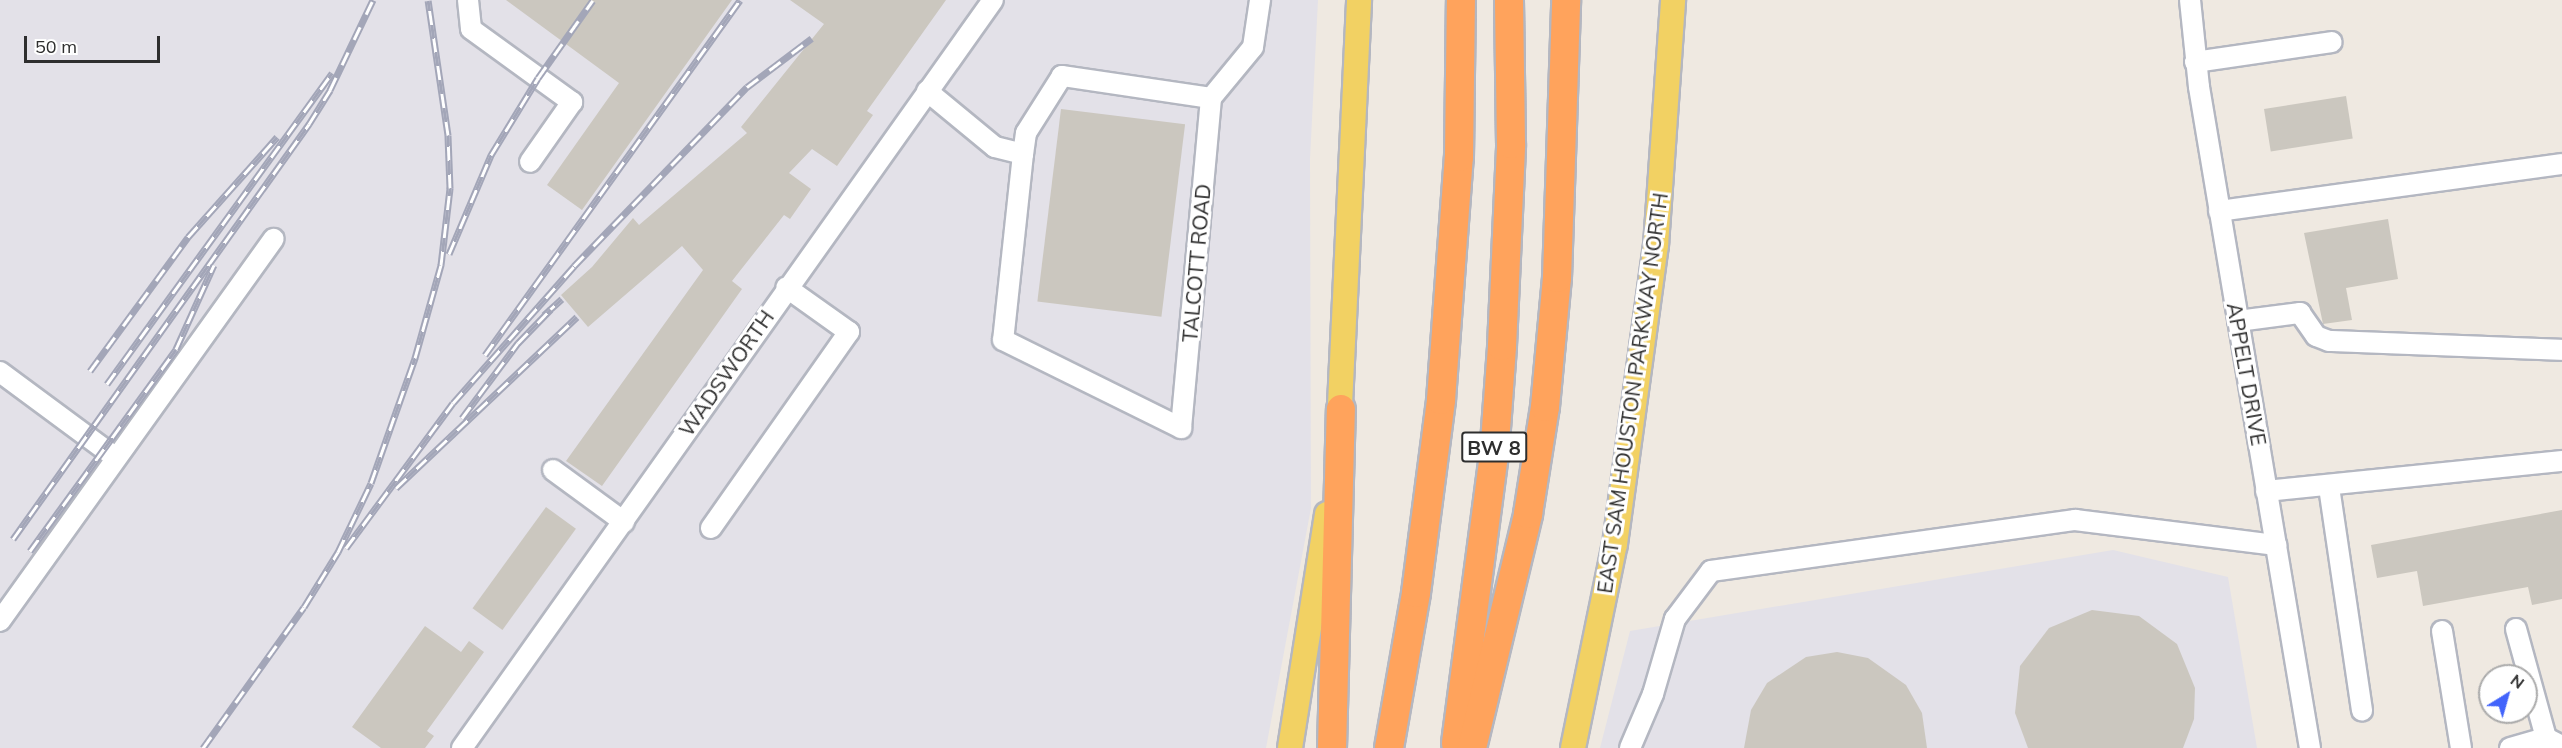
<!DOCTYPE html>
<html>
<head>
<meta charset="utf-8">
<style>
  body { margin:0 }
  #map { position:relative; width:2562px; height:748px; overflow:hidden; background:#efe9e1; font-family:Mulish,sans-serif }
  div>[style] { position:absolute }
  .industrial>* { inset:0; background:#e3e1e8 }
  .building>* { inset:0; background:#cbc7bf; transform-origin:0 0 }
  .roads { filter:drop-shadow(2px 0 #b4b7c1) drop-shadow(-2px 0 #b4b7c1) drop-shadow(0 2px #b4b7c1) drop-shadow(0 -2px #b4b7c1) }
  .minor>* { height:20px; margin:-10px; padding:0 10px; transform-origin:10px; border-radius:10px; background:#fff }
  .major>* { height:24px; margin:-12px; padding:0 12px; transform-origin:12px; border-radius:12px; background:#f2d163 }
  .highway>* { height:28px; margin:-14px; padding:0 14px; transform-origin:14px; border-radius:14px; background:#ffa35c }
  .rail>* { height:7px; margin-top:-3.5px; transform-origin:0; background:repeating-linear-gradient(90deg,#fff 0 14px,#a3a6b8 0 28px); box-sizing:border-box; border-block:2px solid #a3a6b8 }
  span { translate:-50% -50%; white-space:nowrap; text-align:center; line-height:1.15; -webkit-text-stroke:6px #fff; paint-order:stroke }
  .shield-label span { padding:2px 4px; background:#fff; border:2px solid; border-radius:4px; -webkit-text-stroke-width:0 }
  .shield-label { font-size:20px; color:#2e2e2e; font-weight:700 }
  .street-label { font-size:21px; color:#2e2e2e }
  .north { position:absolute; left:2478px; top:664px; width:60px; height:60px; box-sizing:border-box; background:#fff; border:2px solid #ababab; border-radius:50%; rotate:37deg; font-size:16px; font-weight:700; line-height:24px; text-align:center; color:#2e2e2e }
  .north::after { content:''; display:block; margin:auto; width:21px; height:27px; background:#4264fb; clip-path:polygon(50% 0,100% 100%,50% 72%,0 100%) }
  .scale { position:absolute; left:24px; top:36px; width:136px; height:27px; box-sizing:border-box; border:3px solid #2e2e2e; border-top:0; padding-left:8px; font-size:18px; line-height:21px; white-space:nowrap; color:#2e2e2e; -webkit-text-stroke:4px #fff; paint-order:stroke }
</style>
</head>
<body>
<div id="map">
  <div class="industrial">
    <i style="clip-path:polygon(0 0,1318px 0,1310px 159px,1311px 508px,1266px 748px,0 748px)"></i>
    <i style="clip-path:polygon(2113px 550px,2228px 577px,2257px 748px,1600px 748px,1630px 631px)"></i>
  </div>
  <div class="building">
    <i style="clip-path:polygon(506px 0,732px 0,582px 210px,547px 185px,619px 83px)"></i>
    <i style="clip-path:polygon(790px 0,946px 0,867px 111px,873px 115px,837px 166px,812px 149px,789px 173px,811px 189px,790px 219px,784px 215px,732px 281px,742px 289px,602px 486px,566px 461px,703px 270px,682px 246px,588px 327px,561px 295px,592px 267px,633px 218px,639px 225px,747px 133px,741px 127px,824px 24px)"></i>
    <i style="left:2346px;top:96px;width:43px;height:83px;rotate:81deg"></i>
    <i style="left:1061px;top:109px;width:125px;height:194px;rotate:7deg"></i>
    <i style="clip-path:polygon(2388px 219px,2398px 279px,2346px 288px,2352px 320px,2323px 324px,2304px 233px)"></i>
    <i style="left:546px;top:507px;width:37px;height:125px;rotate:36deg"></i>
    <i style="clip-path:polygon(2562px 510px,2562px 599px,2532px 605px,2528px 587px,2423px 606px,2417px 571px,2377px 578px,2371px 545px)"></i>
    <i style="clip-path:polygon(2092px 610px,2139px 616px,2177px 644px,2195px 688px,2194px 719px,2183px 748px,2028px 748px,2015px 713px,2020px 666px,2049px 628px)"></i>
    <i style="clip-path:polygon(425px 626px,461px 652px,469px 641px,484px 652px,427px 731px,434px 736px,425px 748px,381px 748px,352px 727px)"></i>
    <i style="clip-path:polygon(1837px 652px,1868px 658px,1906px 685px,1922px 713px,1927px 748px,1744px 748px,1751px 710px,1767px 683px,1806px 657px)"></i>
  </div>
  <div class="roads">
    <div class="minor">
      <i style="left:468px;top:0;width:29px;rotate:84deg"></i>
      <i style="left:471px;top:29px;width:125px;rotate:35.9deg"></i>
      <i style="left:572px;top:102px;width:73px;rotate:125deg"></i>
      <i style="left:2190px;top:0;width:87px;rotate:84.1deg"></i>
      <i style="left:2199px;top:87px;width:670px;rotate:80.47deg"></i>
      <i style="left:2195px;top:62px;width:138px;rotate:-8.3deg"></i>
      <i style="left:927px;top:91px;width:88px;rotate:39.5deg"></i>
      <i style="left:995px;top:147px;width:29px;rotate:14deg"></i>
      <i style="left:1023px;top:154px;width:187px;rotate:96.1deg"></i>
      <i style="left:1003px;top:340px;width:199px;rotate:26.3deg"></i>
      <i style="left:1181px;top:428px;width:331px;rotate:-84.8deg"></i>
      <i style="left:1211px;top:98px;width:151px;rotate:-171.6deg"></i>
      <i style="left:1062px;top:76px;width:67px;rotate:122.3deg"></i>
      <i style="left:1026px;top:133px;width:21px;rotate:98deg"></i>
      <i style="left:1211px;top:98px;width:66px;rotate:-50.5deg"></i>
      <i style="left:1253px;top:47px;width:48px;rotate:-81.5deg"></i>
      <i style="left:2219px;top:211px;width:346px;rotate:-7.8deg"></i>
      <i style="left:2238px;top:321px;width:63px;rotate:-7.4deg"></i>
      <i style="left:2300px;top:313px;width:28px;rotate:55deg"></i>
      <i style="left:2316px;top:336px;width:14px;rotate:21deg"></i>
      <i style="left:2329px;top:341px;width:233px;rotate:2.2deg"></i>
      <i style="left:0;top:372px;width:143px;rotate:36.5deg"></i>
      <i style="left:553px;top:470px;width:88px;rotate:36.2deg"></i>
      <i style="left:2329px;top:487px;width:226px;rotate:81.6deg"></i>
      <i style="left:2266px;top:491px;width:298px;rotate:-5.8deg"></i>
      <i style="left:711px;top:528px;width:240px;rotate:-54.9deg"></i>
      <i style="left:849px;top:332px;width:77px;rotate:-144.5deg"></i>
      <i style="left:0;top:621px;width:470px;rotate:-54.4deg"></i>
      <i style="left:2516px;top:629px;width:113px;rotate:74.6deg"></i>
      <i style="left:2546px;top:738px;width:18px;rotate:27deg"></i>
      <i style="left:2442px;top:631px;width:119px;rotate:80.8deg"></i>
      <i style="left:462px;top:748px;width:917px;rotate:-54.63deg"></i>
      <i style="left:1630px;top:748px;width:59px;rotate:-66.9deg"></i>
      <i style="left:1653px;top:694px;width:78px;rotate:-73.7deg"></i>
      <i style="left:1675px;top:619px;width:60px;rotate:-53.1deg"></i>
      <i style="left:1711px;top:571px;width:368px;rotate:-8deg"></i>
      <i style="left:2075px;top:520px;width:203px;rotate:7.1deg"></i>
      <i style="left:2510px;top:748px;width:37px;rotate:-16deg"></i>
    </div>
    <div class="major">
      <i style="left:1339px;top:426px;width:426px;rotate:-87.3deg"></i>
      <i style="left:1290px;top:748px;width:237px;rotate:-81deg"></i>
      <i style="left:1573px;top:748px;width:208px;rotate:-78.4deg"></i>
      <i style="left:1615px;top:544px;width:302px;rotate:-82.2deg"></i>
      <i style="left:1656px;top:245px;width:246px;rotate:-86deg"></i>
    </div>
    <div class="highway">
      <i style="left:1456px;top:743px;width:290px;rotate:-82.5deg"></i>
      <i style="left:1494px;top:456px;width:110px;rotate:-85.8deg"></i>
      <i style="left:1502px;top:346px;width:202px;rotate:-87.4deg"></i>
      <i style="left:1511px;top:144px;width:144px;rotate:-90.8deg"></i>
      <i style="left:1332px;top:748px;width:339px;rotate:-88.5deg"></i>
      <i style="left:1389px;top:748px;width:157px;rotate:-80.1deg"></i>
      <i style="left:1416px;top:593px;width:195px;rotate:-82.6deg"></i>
      <i style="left:1441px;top:400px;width:244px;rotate:-85.8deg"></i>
      <i style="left:1459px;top:157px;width:157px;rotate:-89.3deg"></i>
      <i style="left:1472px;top:748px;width:241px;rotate:-76.5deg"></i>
      <i style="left:1528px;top:514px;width:108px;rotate:-81deg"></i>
      <i style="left:1545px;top:407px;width:130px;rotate:-84.7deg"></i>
      <i style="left:1557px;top:278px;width:278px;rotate:-88.1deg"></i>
    </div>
  </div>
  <div class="rail">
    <i style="left:449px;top:254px;width:108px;rotate:-67deg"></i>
    <i style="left:491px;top:155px;width:90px;rotate:-58.6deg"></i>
    <i style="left:538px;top:78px;width:95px;rotate:-54.8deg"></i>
    <i style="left:544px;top:315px;width:24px;rotate:-42deg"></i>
    <i style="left:485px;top:355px;width:437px;rotate:-54.3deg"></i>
    <i style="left:90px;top:371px;width:166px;rotate:-53.8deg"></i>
    <i style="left:188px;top:237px;width:134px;rotate:-48.3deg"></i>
    <i style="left:107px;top:384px;width:384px;rotate:-54.1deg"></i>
    <i style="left:462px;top:418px;width:94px;rotate:-53.3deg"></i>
    <i style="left:518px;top:343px;width:47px;rotate:-45.9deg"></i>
    <i style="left:396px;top:488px;width:249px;rotate:-43.4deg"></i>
    <i style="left:13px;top:539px;width:510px;rotate:-54.5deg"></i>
    <i style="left:309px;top:124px;width:40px;rotate:-58deg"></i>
    <i style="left:330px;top:90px;width:100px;rotate:-64.5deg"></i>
    <i style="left:346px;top:548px;width:180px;rotate:-53.6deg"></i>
    <i style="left:453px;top:403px;width:183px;rotate:-48.5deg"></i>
    <i style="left:574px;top:266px;width:249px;rotate:-46deg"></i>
    <i style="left:747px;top:87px;width:81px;rotate:-37deg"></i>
    <i style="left:30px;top:551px;width:249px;rotate:-54.1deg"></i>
    <i style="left:176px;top:349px;width:92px;rotate:-65.7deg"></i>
    <i style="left:203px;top:748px;width:173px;rotate:-54.4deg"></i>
    <i style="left:304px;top:607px;width:65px;rotate:-58.3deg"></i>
    <i style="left:338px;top:552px;width:76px;rotate:-64.4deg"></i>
    <i style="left:371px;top:483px;width:133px;rotate:-70.6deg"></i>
    <i style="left:415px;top:358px;width:97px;rotate:-74.4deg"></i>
    <i style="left:441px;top:265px;width:78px;rotate:-83.3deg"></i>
    <i style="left:450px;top:188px;width:53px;rotate:-92.2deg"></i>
    <i style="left:448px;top:135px;width:136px;rotate:-98.4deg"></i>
  </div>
  <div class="shield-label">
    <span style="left:1494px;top:447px">BW 8</span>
  </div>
  <div class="street-label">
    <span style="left:1196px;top:263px;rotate:-85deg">TALCOTT ROAD</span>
    <span style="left:726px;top:373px;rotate:-55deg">WADSWORTH</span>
    <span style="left:2247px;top:374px;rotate:80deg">APPELT DRIVE</span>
    <span style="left:1632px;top:393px;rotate:-82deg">EAST SAM HOUSTON PARKWAY NORTH</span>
  </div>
  <div class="north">N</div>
  <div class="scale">50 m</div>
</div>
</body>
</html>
